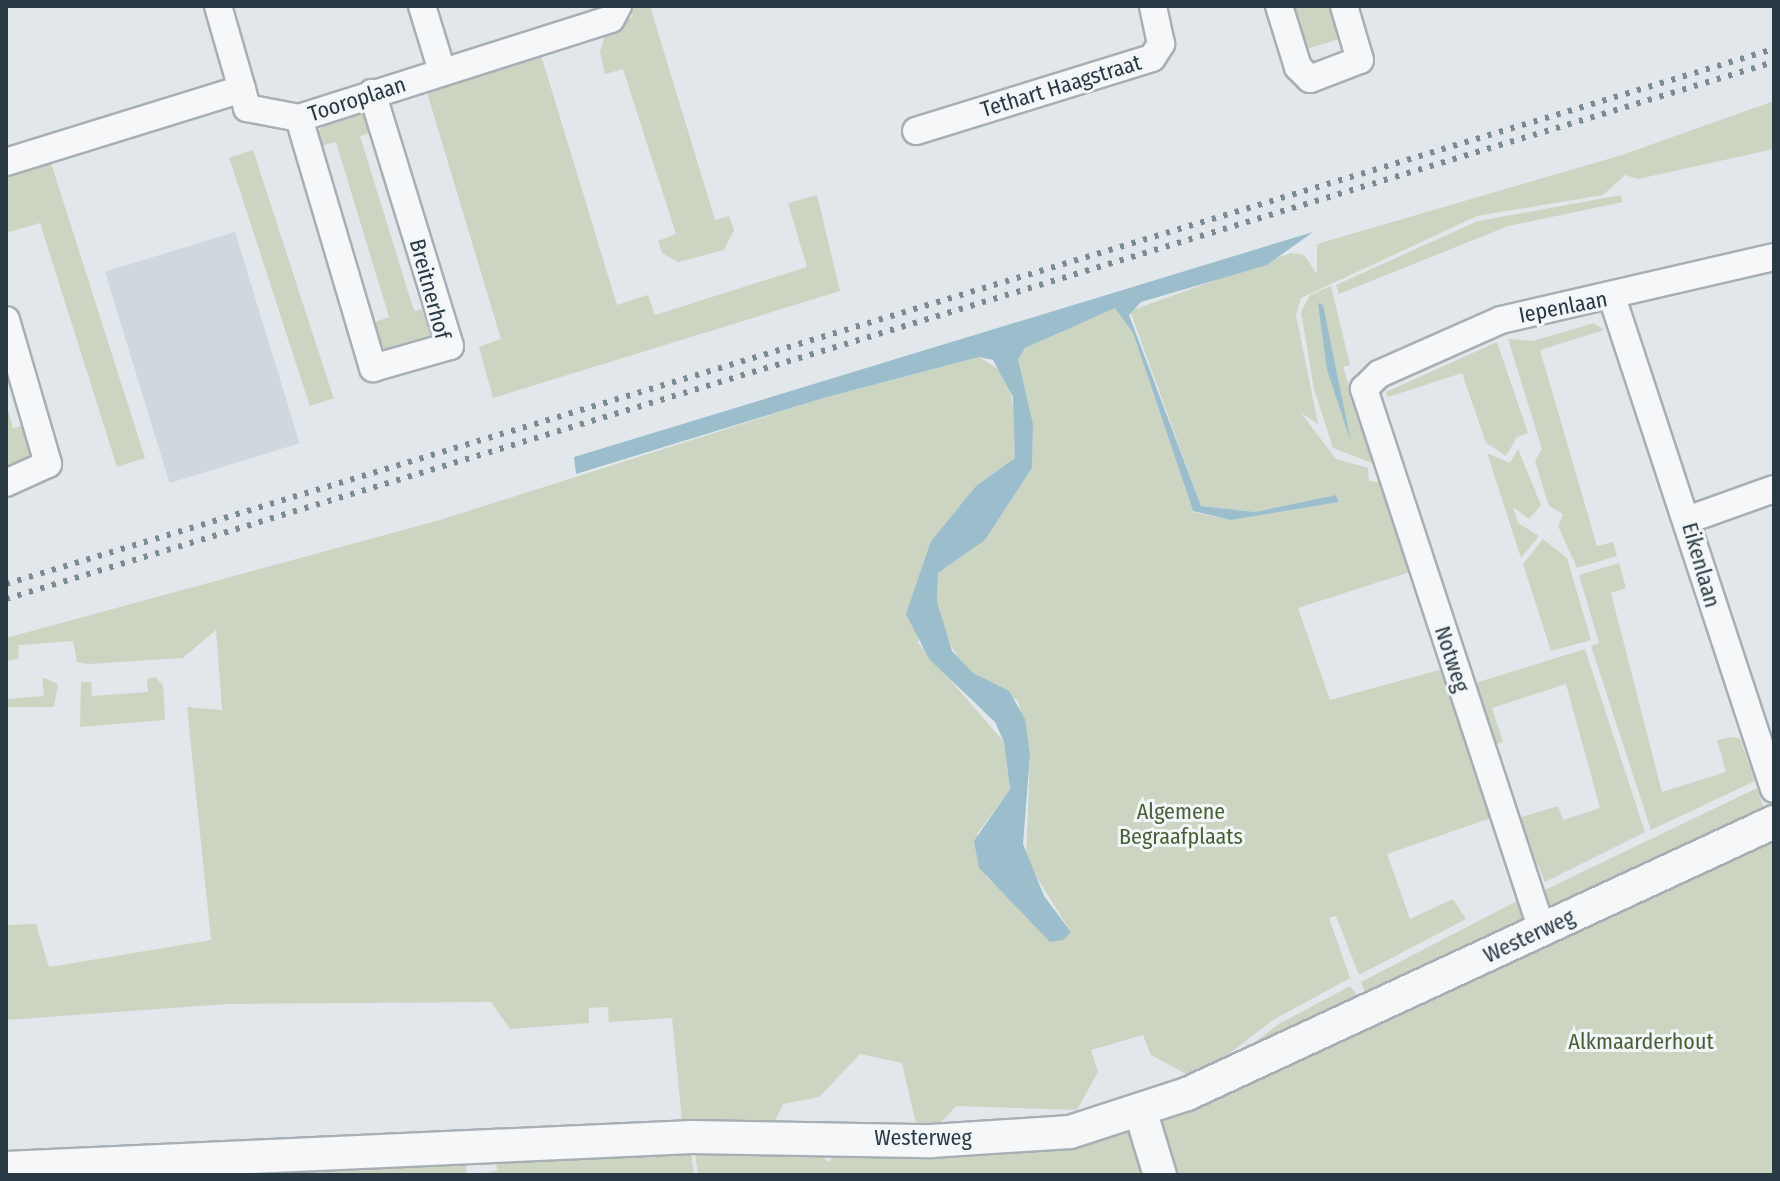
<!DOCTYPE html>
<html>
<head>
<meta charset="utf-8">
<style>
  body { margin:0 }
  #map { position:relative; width:1780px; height:1181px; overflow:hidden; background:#e2e7eb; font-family:"Fira Sans Condensed",sans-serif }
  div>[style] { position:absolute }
  .built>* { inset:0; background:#d0d7dd; transform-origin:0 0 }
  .green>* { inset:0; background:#cbd5c2; transform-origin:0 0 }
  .water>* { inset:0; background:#9cbecc }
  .roads { filter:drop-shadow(2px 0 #a7afb5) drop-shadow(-2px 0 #a7afb5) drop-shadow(0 2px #a7afb5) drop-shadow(0 -2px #a7afb5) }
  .minor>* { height:26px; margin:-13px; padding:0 13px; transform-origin:13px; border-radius:13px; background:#f5f7f9 }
  .tertiary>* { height:32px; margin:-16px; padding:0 16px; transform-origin:16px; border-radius:16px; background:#f5f7f9 }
  .rail>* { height:6px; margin-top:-3px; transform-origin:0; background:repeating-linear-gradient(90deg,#7a8b95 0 4px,transparent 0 12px) }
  span { translate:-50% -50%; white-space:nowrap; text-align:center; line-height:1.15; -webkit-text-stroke:6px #f2f6f8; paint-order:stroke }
  .street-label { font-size:22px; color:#293943 }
  .park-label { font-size:22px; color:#476036 }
  .frame { position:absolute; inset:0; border:8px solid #293943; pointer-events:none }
</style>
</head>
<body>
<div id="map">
  <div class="built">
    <i style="left:235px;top:232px;width:221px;height:136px;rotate:73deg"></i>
  </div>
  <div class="green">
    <i style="clip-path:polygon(634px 6px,650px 6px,715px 220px,729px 216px,734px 230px,724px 250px,678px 262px,662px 253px,658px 241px,676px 234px,623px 69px,605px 74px,600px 52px,605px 35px,632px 17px)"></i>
    <i style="clip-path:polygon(1294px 6px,1329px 6px,1339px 39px,1307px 49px)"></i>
    <i style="clip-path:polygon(541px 55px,617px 305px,648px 295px,655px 315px,807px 267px,788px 203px,817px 195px,840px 291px,493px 398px,479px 347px,501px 339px,426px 89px)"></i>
    <i style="clip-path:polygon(1774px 101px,1774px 149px,1638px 179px,1625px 175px,1603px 195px,1477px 216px,1301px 298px,1296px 315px,1318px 424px,1301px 413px,1336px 459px,1368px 468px,1369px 481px,1384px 483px,1445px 655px,1438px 657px,1410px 572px,1298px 608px,1330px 700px,1443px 669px,1491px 818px,1387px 854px,1410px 919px,1453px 899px,1466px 919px,1359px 975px,1336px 916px,1329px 918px,1350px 978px,1273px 1020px,1217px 1063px,1190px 1076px,1151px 1055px,1143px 1035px,1091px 1050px,1098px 1072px,1077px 1110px,956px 1106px,940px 1124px,916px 1124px,902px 1063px,860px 1054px,819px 1097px,783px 1104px,774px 1123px,682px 1120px,672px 1018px,609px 1022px,608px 1007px,589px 1008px,589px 1023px,510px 1029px,491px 1002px,227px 1004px,6px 1020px,6px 925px,36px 924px,49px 967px,211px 940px,187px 707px,222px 710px,216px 630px,183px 658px,88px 664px,77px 662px,73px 641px,19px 645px,18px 659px,6px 661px,6px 638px,440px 520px,827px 397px,979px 357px,1007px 375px,1019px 436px,1015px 458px,976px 486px,931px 541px,918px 643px,1004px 742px,1010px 789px,977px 834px,986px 877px,1016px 904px,1071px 932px,1026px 860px,1030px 755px,1018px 701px,964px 667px,945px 636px,937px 602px,938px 573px,985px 540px,1032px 468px,1033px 424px,1018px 359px,1025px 348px,1115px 307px,1133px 333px,1193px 512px,1231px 520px,1339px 502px,1336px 495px,1255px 512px,1201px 506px,1130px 311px,1291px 253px,1304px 255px,1317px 274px,1317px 244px,1622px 155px)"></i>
    <i style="clip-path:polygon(358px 111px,371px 115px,376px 131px,360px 136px,414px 311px,430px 307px,435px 332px,433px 339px,388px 355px,370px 324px,389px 317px,336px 142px,316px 147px,313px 137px,331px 116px)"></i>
    <i style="left:253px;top:150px;width:261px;height:25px;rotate:72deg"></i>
    <i style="clip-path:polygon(51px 163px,145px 458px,117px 467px,40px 223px,6px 233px,6px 177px)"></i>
    <i style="clip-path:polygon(1621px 195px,1623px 202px,1508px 226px,1339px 294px,1336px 285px,1478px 221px)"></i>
    <i style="clip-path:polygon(1331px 286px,1350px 365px,1343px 367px,1375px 464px,1333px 448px,1314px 389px,1301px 312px,1310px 295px)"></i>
    <i style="clip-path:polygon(1594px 323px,1604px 330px,1540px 350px,1597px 546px,1613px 542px,1617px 556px,1577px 568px,1558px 526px,1563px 514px,1549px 506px,1535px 461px,1542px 449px,1508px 339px,1533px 341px)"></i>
    <i style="clip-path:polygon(1497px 342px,1528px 433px,1517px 437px,1506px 456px,1486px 443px,1462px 373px,1388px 397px,1386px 392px)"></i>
    <i style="clip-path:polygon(6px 403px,13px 428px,31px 424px,38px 448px,31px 460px,6px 468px)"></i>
    <i style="clip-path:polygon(1518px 449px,1541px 505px,1529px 519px,1513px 507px,1518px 523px,1539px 536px,1521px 558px,1487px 453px,1510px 463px)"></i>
    <i style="clip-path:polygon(1543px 539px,1567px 558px,1591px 640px,1551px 651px,1523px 564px)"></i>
    <i style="clip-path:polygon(1619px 563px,1626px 588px,1611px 593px,1662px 792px,1726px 772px,1717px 740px,1732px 737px,1740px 739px,1755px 781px,1651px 830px,1591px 646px,1599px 643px,1579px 575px)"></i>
    <i style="clip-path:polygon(1585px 649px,1645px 832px,1545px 882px,1538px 865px,1531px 867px,1515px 819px,1558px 806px,1563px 820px,1600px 808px,1566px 684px,1492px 708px,1503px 742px,1492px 746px,1472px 684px)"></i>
    <i style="clip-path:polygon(42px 677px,58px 684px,54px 707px,6px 707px,6px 699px,44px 696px)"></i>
    <i style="clip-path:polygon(155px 677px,163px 685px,165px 720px,80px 727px,81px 682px,91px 682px,92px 696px,148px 692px,147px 679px)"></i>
    <i style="clip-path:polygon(1757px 788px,1766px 815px,1559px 911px,1543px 903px,1545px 890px)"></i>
    <i style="clip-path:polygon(1774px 833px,1774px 1175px,698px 1175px,695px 1152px,811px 1152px,830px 1162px,834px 1150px,1028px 1145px)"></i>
    <i style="clip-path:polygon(1517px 901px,1526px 903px,1529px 919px,1368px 1000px,1361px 982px)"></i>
    <i style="clip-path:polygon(1350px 986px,1362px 1002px,1237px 1056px,1277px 1025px)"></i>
    <i style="clip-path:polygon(691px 1152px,694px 1175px,484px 1173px,497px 1171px,496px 1160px)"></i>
    <i style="clip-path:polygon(465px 1158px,467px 1175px,312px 1175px,312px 1165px)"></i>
  </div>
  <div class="water">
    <i style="clip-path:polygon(1313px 232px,1267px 265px,1141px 302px,1129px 315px,1201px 506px,1255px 512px,1336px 495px,1339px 502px,1231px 520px,1193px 511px,1133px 333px,1115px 308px,1025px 348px,1018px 359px,1033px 424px,1032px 468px,985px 540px,938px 573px,937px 602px,952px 651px,973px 673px,1009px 691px,1025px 719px,1030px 755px,1023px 844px,1044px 896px,1071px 932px,1063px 940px,1050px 942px,979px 868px,974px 841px,1010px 789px,1004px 742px,995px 722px,929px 659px,906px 614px,931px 541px,976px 486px,1015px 458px,1013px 397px,993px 360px,979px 357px,827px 397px,576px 474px,574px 457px)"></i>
    <i style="clip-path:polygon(1318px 303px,1323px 305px,1351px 442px,1327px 370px)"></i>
  </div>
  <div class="roads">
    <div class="minor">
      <i style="left:218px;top:6px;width:86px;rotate:73.9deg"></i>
      <i style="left:422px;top:6px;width:68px;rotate:72.9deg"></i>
      <i style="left:1279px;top:6px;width:64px;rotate:72.7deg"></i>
      <i style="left:1298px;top:67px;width:17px;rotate:45deg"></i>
      <i style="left:1310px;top:79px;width:53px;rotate:-20.8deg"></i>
      <i style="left:1360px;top:60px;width:56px;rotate:-106.5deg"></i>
      <i style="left:299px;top:118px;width:261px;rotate:73.5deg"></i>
      <i style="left:373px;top:368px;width:80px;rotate:-15.9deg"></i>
      <i style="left:450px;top:346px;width:265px;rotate:-107.1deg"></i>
      <i style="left:916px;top:131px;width:247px;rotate:-17.2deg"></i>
      <i style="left:1152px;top:58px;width:17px;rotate:-57deg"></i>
      <i style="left:1161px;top:44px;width:39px;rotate:-102deg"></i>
      <i style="left:6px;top:162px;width:247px;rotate:-17.2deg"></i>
      <i style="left:242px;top:89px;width:20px;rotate:75deg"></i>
      <i style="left:247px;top:108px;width:53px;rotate:10.9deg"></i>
      <i style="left:299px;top:118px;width:327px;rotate:-17.6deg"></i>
      <i style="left:611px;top:19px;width:15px;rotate:-62deg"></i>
      <i style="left:1612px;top:297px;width:518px;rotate:71.77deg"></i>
      <i style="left:6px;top:320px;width:150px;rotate:73.7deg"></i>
      <i style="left:48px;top:464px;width:46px;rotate:155.7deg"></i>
      <i style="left:1690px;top:519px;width:89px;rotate:-19.7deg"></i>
      <i style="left:1542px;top:930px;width:570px;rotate:-108.21deg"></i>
      <i style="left:1364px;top:389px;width:21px;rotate:-45deg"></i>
      <i style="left:1379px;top:374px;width:133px;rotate:-23.9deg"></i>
      <i style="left:1501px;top:320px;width:280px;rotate:-13deg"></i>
    </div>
    <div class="tertiary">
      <i style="left:1141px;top:1113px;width:65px;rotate:73deg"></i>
      <i style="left:6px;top:1168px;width:687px;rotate:-2.59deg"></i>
      <i style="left:692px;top:1137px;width:239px;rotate:1deg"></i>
      <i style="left:931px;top:1141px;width:139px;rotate:-3.7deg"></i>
      <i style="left:1070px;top:1132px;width:123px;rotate:-18deg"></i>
      <i style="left:1187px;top:1094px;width:647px;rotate:-24.86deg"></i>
    </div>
  </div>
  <div class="rail">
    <i style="left:6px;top:584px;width:1847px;rotate:-16.84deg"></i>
    <i style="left:6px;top:599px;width:1848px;rotate:-16.9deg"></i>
  </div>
  <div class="street-label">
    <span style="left:1061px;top:86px;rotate:-17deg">Tethart Haagstraat</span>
    <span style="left:357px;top:99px;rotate:-18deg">Tooroplaan</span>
    <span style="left:430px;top:289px;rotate:75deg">Breitnerhof</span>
    <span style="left:1563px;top:307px;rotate:-11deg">Iepenlaan</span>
    <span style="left:1701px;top:565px;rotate:74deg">Eikenlaan</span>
    <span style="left:1452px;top:659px;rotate:72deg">Notweg</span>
    <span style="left:1529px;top:936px;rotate:-25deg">Westerweg</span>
    <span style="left:923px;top:1138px">Westerweg</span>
  </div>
  <div class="park-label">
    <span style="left:1181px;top:824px">Algemene<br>Begraafplaats</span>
    <span style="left:1641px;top:1042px">Alkmaarderhout</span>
  </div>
  <div class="frame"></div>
</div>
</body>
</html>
